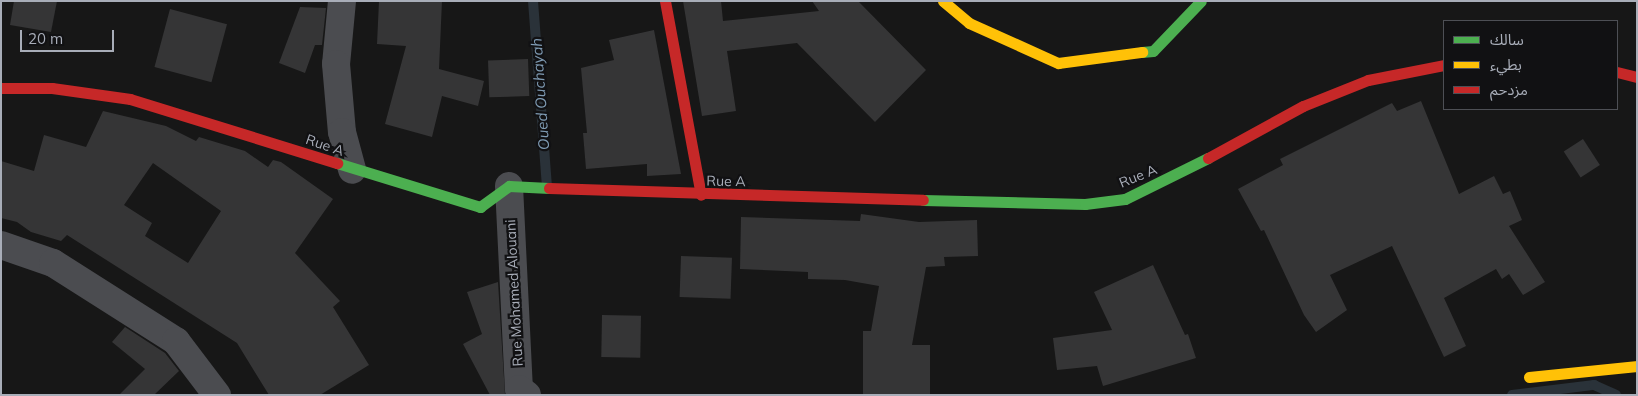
<!DOCTYPE html>
<html>
<head>
<meta charset="utf-8">
<style>
  body { margin:0 }
  #map { position:relative; width:1638px; height:396px; overflow:hidden; background:#171717; font-family:Mulish,"Noto Sans Arabic",sans-serif }
  div>[style] { position:absolute }
  .stream>* { height:10px; margin:-5px; padding:0 5px; transform-origin:5px; border-radius:5px; background:#2a3239 }
  .building>* { inset:0; background:#353536; transform-origin:0 0 }
  .street>* { height:28px; margin:-14px; padding:0 14px; transform-origin:14px; border-radius:14px; background:#4b4c50 }
  .fast>* { height:11px; margin:-5.5px; padding:0 5.5px; transform-origin:5.5px; border-radius:5.5px; background:#4caf50 }
  .slow>* { height:11px; margin:-5.5px; padding:0 5.5px; transform-origin:5.5px; border-radius:5.5px; background:#ffc107 }
  .jam>* { height:11px; margin:-5.5px; padding:0 5.5px; transform-origin:5.5px; border-radius:5.5px; background:#c62828 }
  span { translate:-50% -50%; white-space:nowrap; text-align:center; line-height:1.15; -webkit-text-stroke:4.5px #111113; paint-order:stroke }
  .street-label { font-size:14px; color:#a8adb8 }
  .water-label { font-size:15px; color:#7f9bb3; font-style:italic }
  .frame { position:absolute; inset:0; border:2px solid #a8adb8; pointer-events:none }
  .legend { position:absolute; left:1443px; top:20px; width:175px; height:90px; box-sizing:border-box; background:#111113; border:1px solid #4d4f55; margin:0; padding:6px 9px; list-style:none; font-size:15px; color:#a8adb8 }
  .legend li { display:flex; align-items:center; gap:10px; height:25px }
  .legend b { width:25px; border:1px solid #4d4f55 }
  .scale { position:absolute; left:20px; top:30px; width:94px; height:22px; box-sizing:border-box; border:2px solid #a8adb8; border-top:0; padding-left:6px; font-size:15px; line-height:18px; white-space:nowrap; color:#a8adb8; -webkit-text-stroke:4px #111113; paint-order:stroke }
</style>
</head>
<body>
<div id="map">
  <div class="stream">
    <i style="left:533px;top:1px;width:187px;rotate:85.7deg"></i>
    <i style="left:1512px;top:395px;width:83px;rotate:-7deg"></i>
    <i style="left:1594px;top:385px;width:24px;rotate:24deg"></i>
  </div>
  <div class="building">
    <i style="clip-path:polygon(14px 1px,57px 1px,51px 32px,10px 25px)"></i>
    <i style="clip-path:polygon(379px 1px,442px 1px,439px 69px,484px 81px,478px 106px,442px 96px,432px 137px,385px 124px,406px 46px,377px 44px)"></i>
    <i style="clip-path:polygon(683px 1px,721px 1px,723px 21px,819px 11px,812px 1px,858px 1px,926px 70px,875px 122px,797px 43px,727px 51px,736px 111px,702px 116px)"></i>
    <i style="clip-path:polygon(300px 7px,326px 8px,322px 45px,315px 45px,305px 73px,279px 63px)"></i>
    <i style="left:170px;top:9px;width:59px;height:60px;rotate:15deg"></i>
    <i style="clip-path:polygon(654px 30px,681px 174px,647px 176px,647px 164px,586px 169px,583px 133px,587px 133px,581px 68px,614px 60px,609px 40px)"></i>
    <i style="left:528px;top:59px;width:37px;height:40px;rotate:88deg"></i>
    <i style="clip-path:polygon(1421px 101px,1459px 194px,1494px 176px,1503px 194px,1510px 191px,1522px 220px,1509px 226px,1545px 282px,1523px 295px,1509px 274px,1502px 279px,1496px 269px,1444px 298px,1466px 346px,1444px 357px,1392px 246px,1330px 275px,1347px 310px,1316px 332px,1304px 315px,1264px 230px,1261px 231px,1238px 189px,1283px 165px,1280px 159px,1392px 103px,1397px 111px)"></i>
    <i style="clip-path:polygon(evenodd,103px 111px,166px 126px,196px 141px,199px 137px,245px 151px,268px 167px,273px 160px,281px 162px,333px 199px,295px 253px,340px 301px,333px 307px,369px 365px,320px 395px,269px 395px,237px 343px,67px 235px,61px 241px,31px 232px,17px 222px,1px 218px,1px 161px,34px 171px,44px 135px,86px 147px,103px 111px,153px 163px,221px 211px,188px 263px,145px 236px,152px 223px,124px 205px,153px 163px)"></i>
    <i style="left:1583px;top:139px;width:31px;height:23px;rotate:57deg"></i>
    <i style="clip-path:polygon(861px 214px,919px 222px,977px 220px,978px 256px,944px 257px,945px 266px,926px 267px,912px 345px,930px 345px,930px 395px,863px 395px,863px 331px,871px 331px,879px 286px,845px 280px,808px 279px,808px 272px,740px 269px,741px 217px,860px 221px)"></i>
    <i style="left:681px;top:256px;width:51px;height:41px;rotate:2deg"></i>
    <i style="clip-path:polygon(1153px 265px,1185px 335px,1188px 334px,1196px 358px,1103px 386px,1097px 366px,1057px 370px,1053px 338px,1112px 330px,1094px 292px)"></i>
    <i style="clip-path:polygon(498px 282px,505px 395px,490px 395px,463px 344px,482px 334px,467px 292px)"></i>
    <i style="left:602px;top:315px;width:39px;height:42px;rotate:1deg"></i>
    <i style="clip-path:polygon(125px 327px,165px 353px,179px 371px,154px 395px,119px 395px,145px 369px,112px 342px)"></i>
  </div>
  <div class="street">
    <i style="left:342px;top:1px;width:63px;rotate:95.4deg"></i>
    <i style="left:336px;top:64px;width:68px;rotate:85deg"></i>
    <i style="left:342px;top:132px;width:39px;rotate:75deg"></i>
    <i style="left:509px;top:186px;width:203px;rotate:87.2deg"></i>
    <i style="left:519px;top:389px;width:10px;rotate:37deg"></i>
    <i style="left:1px;top:245px;width:55px;rotate:19.1deg"></i>
    <i style="left:53px;top:263px;width:146px;rotate:32.4deg"></i>
    <i style="left:176px;top:341px;width:68px;rotate:52.8deg"></i>
  </div>
  <div class="fast">
    <i style="left:1142px;top:52px;width:11px;rotate:-5deg"></i>
    <i style="left:1153px;top:51px;width:69px;rotate:-46.2deg"></i>
    <i style="left:337px;top:163px;width:150px;rotate:17.1deg"></i>
    <i style="left:480px;top:207px;width:36px;rotate:-36deg"></i>
    <i style="left:509px;top:186px;width:40px;rotate:2.9deg"></i>
    <i style="left:923px;top:200px;width:162px;rotate:1.4deg"></i>
    <i style="left:1085px;top:204px;width:40px;rotate:-7.1deg"></i>
    <i style="left:1125px;top:199px;width:93px;rotate:-26.3deg"></i>
  </div>
  <div class="slow">
    <i style="left:943px;top:1px;width:34px;rotate:40deg"></i>
    <i style="left:969px;top:23px;width:98px;rotate:24.2deg"></i>
    <i style="left:1058px;top:63px;width:85px;rotate:-7.5deg"></i>
    <i style="left:1529px;top:377px;width:109px;rotate:-5.8deg"></i>
  </div>
  <div class="jam">
    <i style="left:665px;top:1px;width:197px;rotate:79.5deg"></i>
    <i style="left:1617px;top:72px;width:21px;rotate:14deg"></i>
    <i style="left:1px;top:88px;width:51px"></i>
    <i style="left:52px;top:88px;width:79px;rotate:8deg"></i>
    <i style="left:130px;top:99px;width:217px;rotate:17.2deg"></i>
    <i style="left:1208px;top:158px;width:108px;rotate:-28.7deg"></i>
    <i style="left:1303px;top:106px;width:70px;rotate:-21.8deg"></i>
    <i style="left:1368px;top:80px;width:77px;rotate:-11.2deg"></i>
    <i style="left:549px;top:188px;width:374px;rotate:1.8deg"></i>
  </div>
  <div class="street-label">
    <span style="left:325px;top:145px;rotate:19deg">Rue A</span>
    <span style="left:1138px;top:176px;rotate:-22deg">Rue A</span>
    <span style="left:726px;top:181px;rotate:1deg">Rue A</span>
    <span style="left:514px;top:293px;rotate:-93deg">Rue Mohamed Alouani</span>
  </div>
  <div class="water-label">
    <span style="left:540px;top:94px;rotate:-94deg">Oued Ouchayah</span>
  </div>
  <div class="frame"></div>
  <ul class="legend">
  <li><b style="height:6px;background:#4caf50"></b>سالك</li>
  <li><b style="height:6px;background:#ffc107"></b>بطيء</li>
  <li><b style="height:6px;background:#c62828"></b>مزدحم</li>
  </ul>
  <div class="scale">20 m</div>
</div>
</body>
</html>
